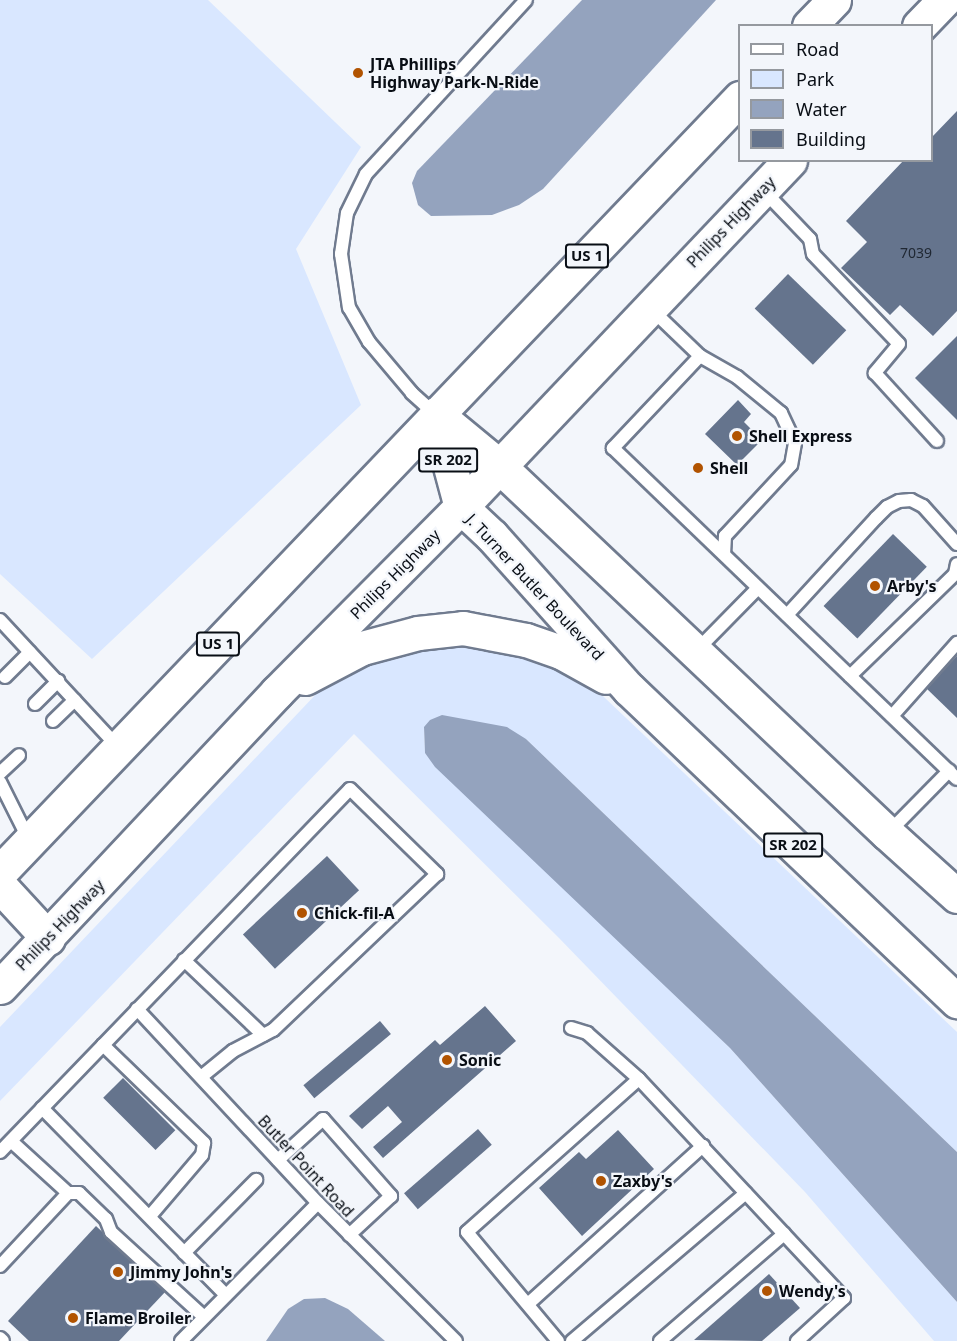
<!DOCTYPE html>
<html>
<head>
<meta charset="utf-8">
<style>
  body { margin:0 }
  #map { position:relative; width:957px; height:1341px; overflow:hidden; background:#f3f6fb; font-family:"Noto Sans",sans-serif }
  div>[style] { position:absolute }
  .green>* { inset:0; background:#d9e7ff }
  .water>* { inset:0; background:#94a3be }
  .building>* { inset:0; background:#65748d; transform-origin:0 0 }
  .roads { filter:drop-shadow(2px 0 #707b8f) drop-shadow(-2px 0 #707b8f) drop-shadow(0 2px #707b8f) drop-shadow(0 -2px #707b8f) }
  .service>* { height:12px; margin:-6px; padding:0 6px; transform-origin:6px; border-radius:6px; background:#fff }
  .primary>* { height:33px; margin:-16.5px; padding:0 16.5px; transform-origin:16.5px; border-radius:16.5px; background:#fff }
  .dots>* { width:16px; height:16px; translate:-50% -50%; box-sizing:border-box; border:3px solid #f3f6fb; border-radius:50% }
  span { translate:-50% -50%; white-space:nowrap; text-align:center; line-height:1.15; -webkit-text-stroke:4.5px #f3f6fb; paint-order:stroke }
  .number-label { font-size:14px; color:#202833 }
  .number-label span { -webkit-text-stroke-width:0 }
  .shield-label span { padding:2px 4px; background:#f3f6fb; border:2px solid; border-radius:4px; -webkit-text-stroke-width:0 }
  .shield-label { font-size:15px; color:#090e15; font-weight:700 }
  .poi-label { font-size:16px; color:#090e15; font-weight:700 }
  .left { translate:0 -50%; text-align:left }
  .street-label { font-size:16px; color:#090e15 }
  .legend { position:absolute; left:738px; top:24px; width:195px; height:138px; box-sizing:border-box; background:#f3f6fb; border:2px solid #95999f; margin:0; padding:8px 10px; list-style:none; font-size:18px; color:#090e15 }
  .legend li { display:flex; align-items:center; gap:12px; height:30px }
  .legend b { width:30px; border:2px solid #95999f }
</style>
</head>
<body>
<div id="map">
  <div class="green">
    <i style="clip-path:polygon(0 0,208px 0,361px 147px,296px 249px,361px 405px,92px 659px,0 574px)"></i>
    <i style="clip-path:polygon(410px 644px,507px 644px,586px 680px,957px 1032px,957px 1152px,526px 739px,424px 727px,425px 753px,730px 1048px,957px 1302px,957px 1341px,934px 1341px,805px 1192px,559px 938px,354px 734px,0 1101px,0 1027px,319px 691px,335px 678px)"></i>
  </div>
  <div class="water">
    <i style="clip-path:polygon(582px 0,716px 0,543px 189px,519px 205px,492px 215px,431px 216px,418px 205px,412px 183px,417px 171px)"></i>
    <i style="clip-path:polygon(442px 715px,507px 727px,526px 739px,957px 1152px,957px 1302px,730px 1048px,435px 767px,425px 753px,424px 727px,430px 720px)"></i>
    <i style="clip-path:polygon(325px 1298px,348px 1309px,385px 1341px,266px 1341px,288px 1309px,304px 1299px)"></i>
  </div>
  <div class="building">
    <i style="clip-path:polygon(957px 111px,957px 311px,933px 336px,900px 305px,890px 315px,841px 268px,867px 242px,846px 221px,904px 160px,932px 160px,932px 137px)"></i>
    <i style="left:788px;top:274px;width:81px;height:48px;rotate:44deg"></i>
    <i style="clip-path:polygon(957px 336px,957px 420px,915px 378px)"></i>
    <i style="clip-path:polygon(738px 400px,751px 414px,744px 422px,762px 440px,737px 465px,705px 434px)"></i>
    <i style="left:893px;top:534px;width:47px;height:100px;rotate:44deg"></i>
    <i style="clip-path:polygon(957px 656px,957px 718px,926px 688px)"></i>
    <i style="left:327px;top:856px;width:47px;height:115px;rotate:47deg"></i>
    <i style="clip-path:polygon(485px 1006px,516px 1041px,383px 1158px,373px 1147px,402px 1122px,388px 1106px,362px 1129px,349px 1116px,435px 1040px,440px 1045px)"></i>
    <i style="left:380px;top:1021px;width:17px;height:100px;rotate:50deg"></i>
    <i style="left:123px;top:1078px;width:74px;height:28px;rotate:45deg"></i>
    <i style="left:478px;top:1129px;width:21px;height:98px;rotate:49deg"></i>
    <i style="clip-path:polygon(618px 1130px,654px 1169px,582px 1236px,539px 1188px,579px 1152px,586px 1159px)"></i>
    <i style="clip-path:polygon(96px 1226px,166px 1291px,119px 1341px,29px 1341px,8px 1321px)"></i>
    <i style="clip-path:polygon(769px 1274px,800px 1308px,762px 1341px,694px 1340px)"></i>
  </div>
  <div class="roads">
    <div class="service">
      <i style="left:763px;top:190px;width:68px;rotate:46.2deg"></i>
      <i style="left:810px;top:239px;width:15px;rotate:79deg"></i>
      <i style="left:813px;top:254px;width:124px;rotate:46.3deg"></i>
      <i style="left:899px;top:344px;width:38px;rotate:130deg"></i>
      <i style="left:875px;top:373px;width:92px;rotate:47.6deg"></i>
      <i style="left:650px;top:308px;width:69px;rotate:43.8deg"></i>
      <i style="left:700px;top:356px;width:127px;rotate:133.4deg"></i>
      <i style="left:613px;top:448px;width:477px;rotate:43.9deg"></i>
      <i style="left:700px;top:356px;width:43px;rotate:29.6deg"></i>
      <i style="left:737px;top:377px;width:57px;rotate:39.3deg"></i>
      <i style="left:781px;top:413px;width:33px;rotate:65deg"></i>
      <i style="left:795px;top:443px;width:22px;rotate:100deg"></i>
      <i style="left:791px;top:465px;width:97px;rotate:132.9deg"></i>
      <i style="left:725px;top:536px;width:18px;rotate:93deg"></i>
      <i style="left:434px;top:413px;width:30px;rotate:-138deg"></i>
      <i style="left:412px;top:393px;width:67px;rotate:-130.1deg"></i>
      <i style="left:369px;top:342px;width:39px;rotate:-120deg"></i>
      <i style="left:349px;top:308px;width:55px;rotate:-98.4deg"></i>
      <i style="left:341px;top:254px;width:41px;rotate:-81.7deg"></i>
      <i style="left:347px;top:213px;width:43px;rotate:-64deg"></i>
      <i style="left:366px;top:174px;width:236px;rotate:-47.4deg"></i>
      <i style="left:787px;top:615px;width:132px;rotate:-47.5deg"></i>
      <i style="left:876px;top:518px;width:16px;rotate:-45deg"></i>
      <i style="left:887px;top:507px;width:13px;rotate:-27deg"></i>
      <i style="left:899px;top:501px;width:12px;rotate:-5deg"></i>
      <i style="left:911px;top:500px;width:13px;rotate:27deg"></i>
      <i style="left:923px;top:506px;width:51px;rotate:48.2deg"></i>
      <i style="left:0;top:620px;width:173px;rotate:47.1deg"></i>
      <i style="left:696px;top:651px;width:88px;rotate:-45.5deg"></i>
      <i style="left:850px;top:676px;width:146px;rotate:-44.2deg"></i>
      <i style="left:955px;top:574px;width:10px;rotate:-79deg"></i>
      <i style="left:5px;top:677px;width:35px;rotate:-45deg"></i>
      <i style="left:35px;top:704px;width:33px;rotate:-45deg"></i>
      <i style="left:892px;top:716px;width:98px;rotate:-48.3deg"></i>
      <i style="left:53px;top:721px;width:30px;rotate:-44deg"></i>
      <i style="left:0;top:773px;width:26px;rotate:-43deg"></i>
      <i style="left:0;top:782px;width:65px;rotate:63.4deg"></i>
      <i style="left:889px;top:832px;width:86px;rotate:-45.5deg"></i>
      <i style="left:184px;top:960px;width:109px;rotate:43.5deg"></i>
      <i style="left:137px;top:1009px;width:265px;rotate:47deg"></i>
      <i style="left:318px;top:1203px;width:195px;rotate:45deg"></i>
      <i style="left:571px;top:1028px;width:17px;rotate:17deg"></i>
      <i style="left:587px;top:1033px;width:69px;rotate:41.5deg"></i>
      <i style="left:639px;top:1079px;width:300px;rotate:46.9deg"></i>
      <i style="left:844px;top:1298px;width:64px;rotate:137.5deg"></i>
      <i style="left:103px;top:1045px;width:141px;rotate:44.1deg"></i>
      <i style="left:204px;top:1143px;width:12px;rotate:99deg"></i>
      <i style="left:202px;top:1155px;width:80px;rotate:130.4deg"></i>
      <i style="left:42px;top:1108px;width:262px;rotate:45.5deg"></i>
      <i style="left:11px;top:1141px;width:77px;rotate:42.4deg"></i>
      <i style="left:68px;top:1193px;width:11px"></i>
      <i style="left:79px;top:1193px;width:37px;rotate:44deg"></i>
      <i style="left:106px;top:1219px;width:14px;rotate:69deg"></i>
      <i style="left:111px;top:1232px;width:126px;rotate:42.4deg"></i>
      <i style="left:0;top:1152px;width:504px;rotate:-46.04deg"></i>
      <i style="left:350px;top:789px;width:122px;rotate:44.3deg"></i>
      <i style="left:437px;top:874px;width:226px;rotate:136.4deg"></i>
      <i style="left:273px;top:1030px;width:45px;rotate:152.3deg"></i>
      <i style="left:233px;top:1051px;width:41px;rotate:140.9deg"></i>
      <i style="left:278px;top:1160px;width:61px;rotate:-42.3deg"></i>
      <i style="left:323px;top:1119px;width:103px;rotate:48.6deg"></i>
      <i style="left:391px;top:1196px;width:57px;rotate:137.1deg"></i>
      <i style="left:184px;top:1253px;width:103px;rotate:-45.4deg"></i>
      <i style="left:0;top:1266px;width:100px;rotate:-47deg"></i>
      <i style="left:528px;top:1304px;width:236px;rotate:-42.1deg"></i>
      <i style="left:0;top:1338px;width:4px;rotate:45deg"></i>
      <i style="left:181px;top:1341px;width:194px;rotate:-45.2deg"></i>
      <i style="left:558px;top:1341px;width:142px;rotate:-129.9deg"></i>
      <i style="left:467px;top:1232px;width:230px;rotate:-41.7deg"></i>
      <i style="left:572px;top:1341px;width:228px;rotate:-40.4deg"></i>
      <i style="left:660px;top:1341px;width:164px;rotate:-40.8deg"></i>
    </div>
    <div class="primary">
      <i style="left:809px;top:26px;width:36px;rotate:-46deg"></i>
      <i style="left:919px;top:26px;width:36px;rotate:-46deg"></i>
      <i style="left:436px;top:414px;width:96px;rotate:75deg"></i>
      <i style="left:461px;top:507px;width:42px;rotate:43.1deg"></i>
      <i style="left:492px;top:536px;width:205px;rotate:48.2deg"></i>
      <i style="left:629px;top:689px;width:453px;rotate:43.6deg"></i>
      <i style="left:436px;top:414px;width:82px;rotate:39.5deg"></i>
      <i style="left:499px;top:466px;width:534px;rotate:43.41deg"></i>
      <i style="left:887px;top:833px;width:94px;rotate:42deg"></i>
      <i style="left:305px;top:678px;width:64px;rotate:-27.8deg"></i>
      <i style="left:362px;top:648px;width:58px;rotate:-15deg"></i>
      <i style="left:418px;top:633px;width:45px;rotate:-6.3deg"></i>
      <i style="left:463px;top:628px;width:64px;rotate:10.8deg"></i>
      <i style="left:526px;top:640px;width:37px;rotate:19deg"></i>
      <i style="left:561px;top:652px;width:51px;rotate:29.1deg"></i>
      <i style="left:0;top:872px;width:1071px;rotate:-46.29deg"></i>
      <i style="left:0;top:886px;width:71px;rotate:47.3deg"></i>
      <i style="left:0;top:987px;width:405px;rotate:-46.8deg"></i>
      <i style="left:277px;top:692px;width:261px;rotate:-45.2deg"></i>
      <i style="left:461px;top:507px;width:478px;rotate:-46.5deg"></i>
    </div>
  </div>
  <div class="dots">
    <i style="left:358px;top:73px;background:#b15300"></i>
    <i style="left:737px;top:436px;background:#b15300"></i>
    <i style="left:698px;top:468px;background:#b15300"></i>
    <i style="left:875px;top:586px;background:#b15300"></i>
    <i style="left:302px;top:913px;background:#b15300"></i>
    <i style="left:447px;top:1060px;background:#b15300"></i>
    <i style="left:601px;top:1181px;background:#b15300"></i>
    <i style="left:118px;top:1272px;background:#b15300"></i>
    <i style="left:767px;top:1291px;background:#b15300"></i>
    <i style="left:73px;top:1318px;background:#b15300"></i>
  </div>
  <div class="number-label">
    <span style="left:916px;top:253px">7039</span>
  </div>
  <div class="shield-label">
    <span style="left:587px;top:256px">US 1</span>
    <span style="left:448px;top:460px">SR 202</span>
    <span style="left:218px;top:644px">US 1</span>
    <span style="left:793px;top:845px">SR 202</span>
  </div>
  <div class="poi-label">
    <span class="left" style="left:370px;top:73px">JTA Phillips<br>Highway Park-N-Ride</span>
    <span class="left" style="left:749px;top:436px">Shell Express</span>
    <span class="left" style="left:710px;top:468px">Shell</span>
    <span class="left" style="left:887px;top:586px">Arby's</span>
    <span class="left" style="left:314px;top:913px">Chick-fil-A</span>
    <span class="left" style="left:459px;top:1060px">Sonic</span>
    <span class="left" style="left:613px;top:1181px">Zaxby's</span>
    <span class="left" style="left:130px;top:1272px">Jimmy John's</span>
    <span class="left" style="left:779px;top:1291px">Wendy's</span>
    <span class="left" style="left:85px;top:1318px">Flame Broiler</span>
  </div>
  <div class="street-label">
    <span style="left:731px;top:222px;rotate:-46deg">Philips Highway</span>
    <span style="left:395px;top:574px;rotate:-45deg">Philips Highway</span>
    <span style="left:535px;top:587px;rotate:47deg">J. Turner Butler Boulevard</span>
    <span style="left:60px;top:925px;rotate:-46deg">Philips Highway</span>
    <span style="left:306px;top:1166px;rotate:47deg">Butler Point Road</span>
  </div>
  <ul class="legend">
  <li><b style="height:8px;background:#fff"></b>Road</li>
  <li><b style="height:16px;background:#d9e7ff"></b>Park</li>
  <li><b style="height:16px;background:#94a3be"></b>Water</li>
  <li><b style="height:16px;background:#65748d"></b>Building</li>
  </ul>
</div>
</body>
</html>
